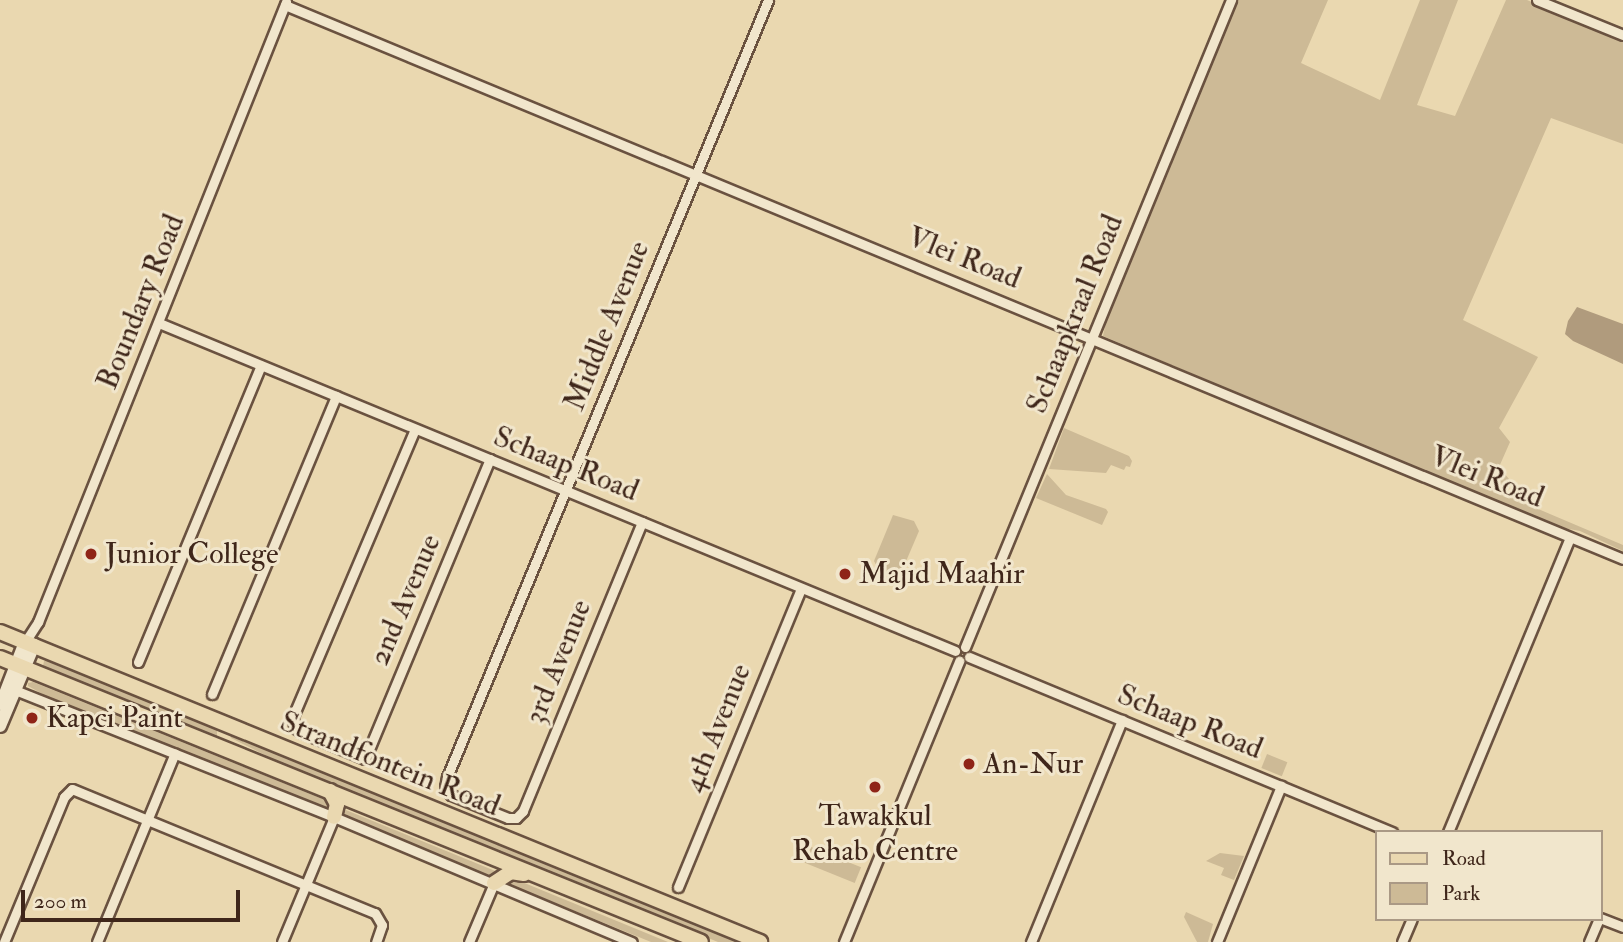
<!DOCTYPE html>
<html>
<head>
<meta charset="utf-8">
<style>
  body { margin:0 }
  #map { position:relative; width:1623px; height:942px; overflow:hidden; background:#ead8b0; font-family:"IM FELL Double Pica",serif }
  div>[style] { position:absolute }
  .green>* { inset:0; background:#cdba96; transform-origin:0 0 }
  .water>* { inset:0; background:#b09b7d }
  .roads { filter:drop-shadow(2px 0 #6a5240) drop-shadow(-2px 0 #6a5240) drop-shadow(0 2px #6a5240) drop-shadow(0 -2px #6a5240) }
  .street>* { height:9px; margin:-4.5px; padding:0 4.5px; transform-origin:4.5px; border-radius:4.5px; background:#f1e6cc }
  .secondary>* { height:12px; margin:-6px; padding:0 6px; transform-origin:6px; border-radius:6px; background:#f1e6cc }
  .primary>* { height:14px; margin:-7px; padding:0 7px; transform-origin:7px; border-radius:7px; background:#ead8b0 }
  .dots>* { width:19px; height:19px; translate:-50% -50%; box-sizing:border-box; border:4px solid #f1e6cc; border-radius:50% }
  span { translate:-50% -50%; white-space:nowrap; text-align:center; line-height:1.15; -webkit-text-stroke:6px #f1e6cc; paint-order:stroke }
  .street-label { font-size:30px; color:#3f261a }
  .poi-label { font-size:30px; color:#3f261a }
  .left { translate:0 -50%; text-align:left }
  .legend { position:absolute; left:1375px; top:830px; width:228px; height:91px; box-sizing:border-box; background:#f1e6cc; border:2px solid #aa9985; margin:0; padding:9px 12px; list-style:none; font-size:21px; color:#3f261a }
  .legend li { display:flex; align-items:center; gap:14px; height:35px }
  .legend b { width:35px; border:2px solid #aa9985 }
  .scale { position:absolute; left:21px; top:890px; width:219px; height:32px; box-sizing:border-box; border:4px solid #3f261a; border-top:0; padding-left:9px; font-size:21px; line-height:24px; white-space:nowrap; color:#3f261a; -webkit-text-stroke:5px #f1e6cc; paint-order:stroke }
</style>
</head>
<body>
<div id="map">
  <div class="green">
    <i style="clip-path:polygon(1236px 0,1328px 0,1301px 63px,1380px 100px,1420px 0,1458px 0,1417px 105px,1455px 116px,1506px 0,1527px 0,1623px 40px,1623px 144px,1551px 118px,1463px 320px,1538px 357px,1499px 428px,1510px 442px,1499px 467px,1509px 479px,1506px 492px,1517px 500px,1623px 545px,1623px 551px,1580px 531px,1563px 528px,1486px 498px,1103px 336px,1107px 317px)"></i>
    <i style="clip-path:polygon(1064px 428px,1129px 456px,1132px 461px,1130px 467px,1126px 466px,1124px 470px,1111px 465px,1106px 473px,1049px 469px)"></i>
    <i style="clip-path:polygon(1047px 474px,1066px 495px,1106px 509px,1108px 512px,1102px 525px,1036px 498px)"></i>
    <i style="clip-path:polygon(893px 515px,914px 521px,919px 531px,901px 573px,895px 576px,880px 572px,874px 561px)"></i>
    <i style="clip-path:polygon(44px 661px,52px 661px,217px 730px,217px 736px,225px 745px,43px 666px)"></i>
    <i style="clip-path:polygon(33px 682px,325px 800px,330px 807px,323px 808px,48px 697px,28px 686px,28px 683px)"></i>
    <i style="clip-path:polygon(229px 732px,744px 942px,718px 942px,307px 776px,231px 738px)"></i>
    <i style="left:1267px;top:754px;width:22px;height:15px;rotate:22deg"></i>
    <i style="clip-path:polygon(341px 808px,488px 868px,668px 942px,651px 942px,506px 883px,342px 815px)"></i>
    <i style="left:811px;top:847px;width:54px;height:17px;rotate:22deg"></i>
    <i style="clip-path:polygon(1220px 853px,1244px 856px,1234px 880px,1221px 875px,1224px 868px,1206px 861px)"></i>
    <i style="clip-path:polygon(1186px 912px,1213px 924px,1208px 942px,1197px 942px,1184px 917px)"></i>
  </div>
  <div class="water">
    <i style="clip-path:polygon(1577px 307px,1623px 324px,1623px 364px,1573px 341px,1565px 334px,1568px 321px)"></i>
  </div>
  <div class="roads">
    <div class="street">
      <i style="left:1537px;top:0;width:93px;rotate:22.1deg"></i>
      <i style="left:285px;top:5px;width:1448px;rotate:22.49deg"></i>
      <i style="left:159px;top:323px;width:861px;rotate:22.39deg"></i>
      <i style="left:415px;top:429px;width:313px;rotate:113deg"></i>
      <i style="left:293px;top:717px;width:10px;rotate:84deg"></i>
      <i style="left:294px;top:727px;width:9px;rotate:36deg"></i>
      <i style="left:301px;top:732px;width:69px;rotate:22.9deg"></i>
      <i style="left:365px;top:759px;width:325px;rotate:-67.4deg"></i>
      <i style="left:642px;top:522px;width:313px;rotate:112.4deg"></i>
      <i style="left:523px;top:811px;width:10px;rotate:135deg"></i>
      <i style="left:516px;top:818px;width:8px;rotate:180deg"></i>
      <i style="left:508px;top:818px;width:61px;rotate:-158deg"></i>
      <i style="left:451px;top:795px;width:10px;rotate:-127deg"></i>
      <i style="left:445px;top:787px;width:10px;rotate:-79deg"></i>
      <i style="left:447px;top:777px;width:841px;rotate:-67.55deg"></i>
      <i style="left:25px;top:642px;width:24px;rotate:-57deg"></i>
      <i style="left:38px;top:622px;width:668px;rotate:-68.2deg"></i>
      <i style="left:965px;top:647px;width:700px;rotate:-67.65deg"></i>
      <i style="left:969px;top:657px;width:458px;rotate:22.5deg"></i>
      <i style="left:138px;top:662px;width:321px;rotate:-67.5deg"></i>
      <i style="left:15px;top:690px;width:343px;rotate:21.7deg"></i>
      <i style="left:334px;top:817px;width:323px;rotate:22.8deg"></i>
      <i style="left:212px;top:694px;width:323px;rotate:-67.4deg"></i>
      <i style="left:1448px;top:832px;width:318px;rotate:-67.5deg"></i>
      <i style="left:678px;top:887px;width:323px;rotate:-67.6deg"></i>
      <i style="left:1600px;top:918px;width:25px;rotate:21deg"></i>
      <i style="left:4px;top:942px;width:157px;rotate:-67.5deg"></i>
      <i style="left:64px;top:797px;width:11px;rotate:-45deg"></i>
      <i style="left:72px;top:789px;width:327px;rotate:22.3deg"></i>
      <i style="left:375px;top:913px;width:14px;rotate:60deg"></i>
      <i style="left:382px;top:925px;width:18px;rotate:109deg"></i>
      <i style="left:97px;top:942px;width:204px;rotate:-67.6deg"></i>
      <i style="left:282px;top:942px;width:135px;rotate:-67.4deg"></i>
      <i style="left:469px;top:942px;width:64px;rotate:-67deg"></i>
      <i style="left:844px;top:942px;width:304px;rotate:-67.7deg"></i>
      <i style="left:1031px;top:942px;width:240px;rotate:-67.7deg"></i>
      <i style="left:1217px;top:942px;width:169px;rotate:-67.7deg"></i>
      <i style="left:1402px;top:942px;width:25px;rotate:-67deg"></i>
      <i style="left:1589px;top:942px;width:25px;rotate:-67deg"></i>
    </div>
    <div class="secondary">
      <i style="left:1px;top:704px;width:66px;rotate:-68.8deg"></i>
      <i style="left:0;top:726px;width:88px;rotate:-67.2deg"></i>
    </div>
    <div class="primary">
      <i style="left:0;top:632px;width:821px;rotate:22.19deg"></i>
      <i style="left:0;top:658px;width:756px;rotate:22.05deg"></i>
      <i style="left:330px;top:791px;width:15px;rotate:62deg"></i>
      <i style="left:337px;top:804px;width:13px;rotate:103deg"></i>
      <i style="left:494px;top:883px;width:20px;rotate:-33deg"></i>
      <i style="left:511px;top:872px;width:13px;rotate:9deg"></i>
    </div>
  </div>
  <div class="dots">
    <i style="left:91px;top:554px;background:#8f2418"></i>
    <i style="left:845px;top:574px;background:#8f2418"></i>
    <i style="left:32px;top:718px;background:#8f2418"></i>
    <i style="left:969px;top:764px;background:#8f2418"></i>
    <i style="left:875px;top:787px;background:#8f2418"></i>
  </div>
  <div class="street-label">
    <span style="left:964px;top:258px;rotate:22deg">Vlei Road</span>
    <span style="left:141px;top:302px;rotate:-68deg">Boundary Road</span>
    <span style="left:1075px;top:314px;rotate:-68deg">Schaapkraal Road</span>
    <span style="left:607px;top:326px;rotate:-68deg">Middle Avenue</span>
    <span style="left:566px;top:464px;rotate:22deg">Schaap Road</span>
    <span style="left:1487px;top:477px;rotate:22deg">Vlei Road</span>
    <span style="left:405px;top:600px;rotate:-67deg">2nd Avenue</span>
    <span style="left:558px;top:662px;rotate:-68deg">3rd Avenue</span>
    <span style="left:1190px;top:722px;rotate:22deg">Schaap Road</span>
    <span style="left:717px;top:728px;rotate:-68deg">4th Avenue</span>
    <span style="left:390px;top:764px;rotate:22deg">Strandfontein Road</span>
  </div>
  <div class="poi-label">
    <span class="left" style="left:105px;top:554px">Junior College</span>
    <span class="left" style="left:859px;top:574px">Majid Maahir</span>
    <span class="left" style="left:46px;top:718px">Kapci Paint</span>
    <span class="left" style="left:983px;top:764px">An-Nur</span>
    <span style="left:875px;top:833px">Tawakkul<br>Rehab Centre</span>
  </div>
  <ul class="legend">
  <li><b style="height:9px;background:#ead8b0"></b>Road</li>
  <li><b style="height:19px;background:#cdba96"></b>Park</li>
  </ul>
  <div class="scale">200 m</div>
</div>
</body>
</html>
